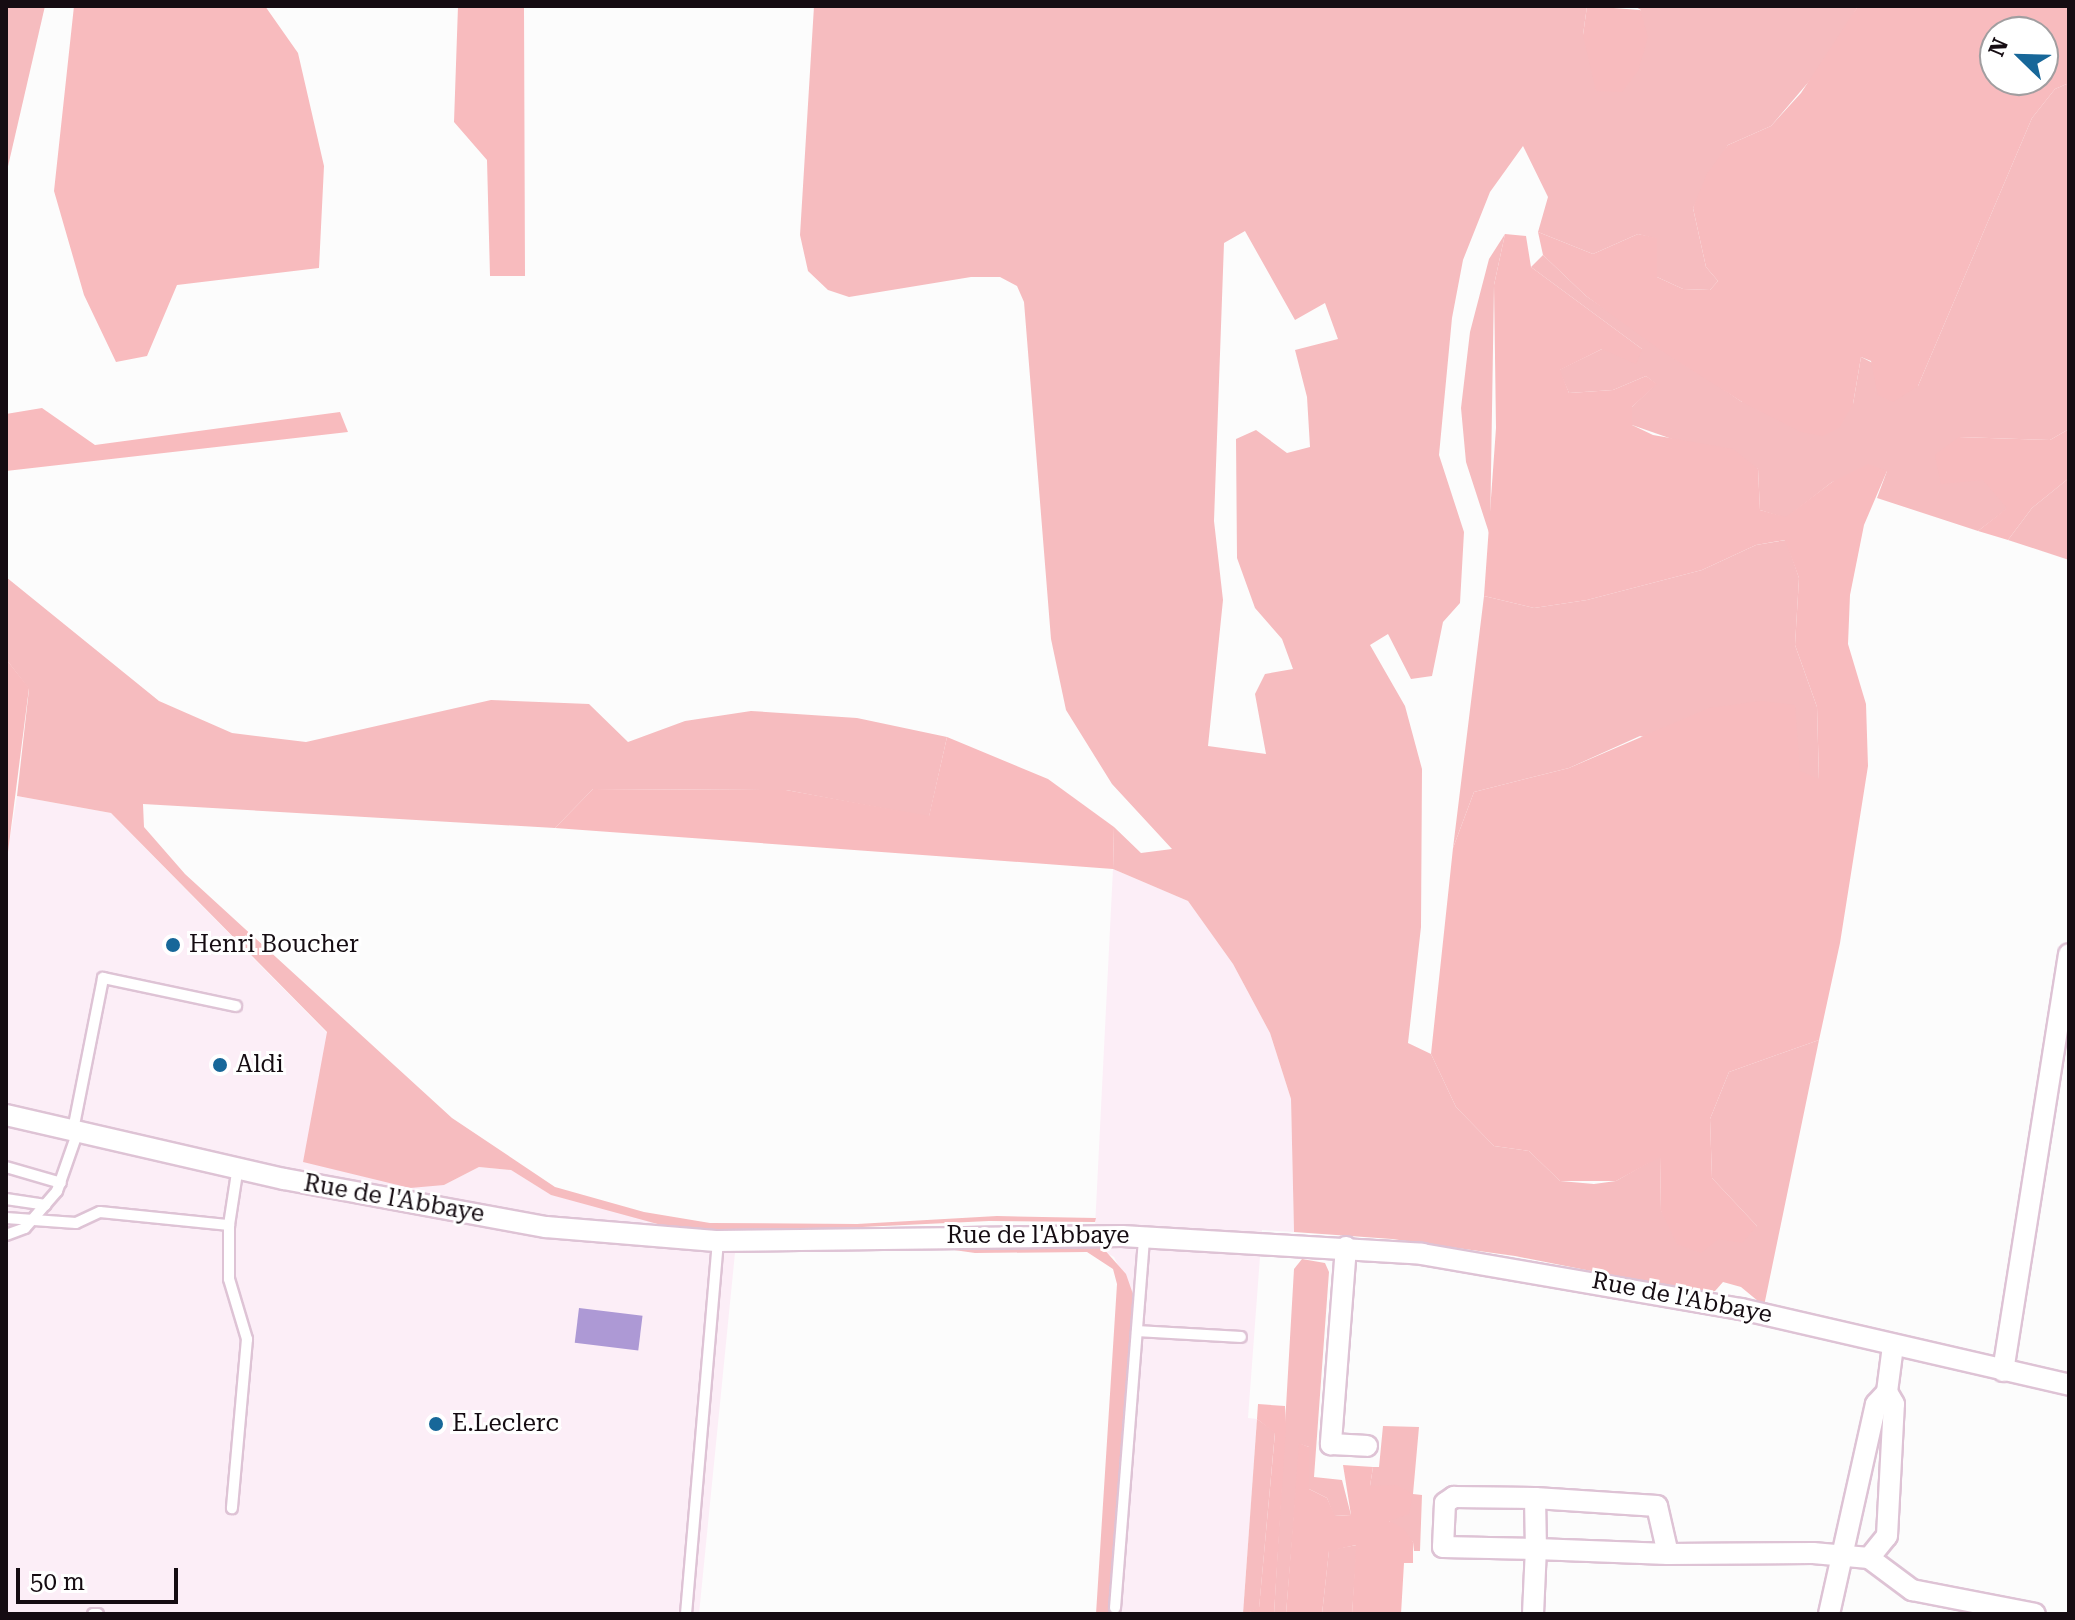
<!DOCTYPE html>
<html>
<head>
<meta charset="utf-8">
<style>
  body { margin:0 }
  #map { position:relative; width:2075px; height:1620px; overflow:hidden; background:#fcfcfc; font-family:"Roboto Serif",serif }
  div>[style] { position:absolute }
  .built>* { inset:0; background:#fceef7 }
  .green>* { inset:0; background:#f6bcbf }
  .forest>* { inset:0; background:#f8bbbe }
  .water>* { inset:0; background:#ad99d5; transform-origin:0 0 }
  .roads { filter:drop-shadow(2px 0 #dec3d5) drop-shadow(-2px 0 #dec3d5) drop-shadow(0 2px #dec3d5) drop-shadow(0 -2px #dec3d5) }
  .lane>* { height:10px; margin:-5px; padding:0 5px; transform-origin:5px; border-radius:5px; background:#fff }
  .street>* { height:20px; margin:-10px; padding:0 10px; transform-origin:10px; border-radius:10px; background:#fff }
  .dots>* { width:22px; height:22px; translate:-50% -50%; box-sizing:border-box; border:4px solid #fff; border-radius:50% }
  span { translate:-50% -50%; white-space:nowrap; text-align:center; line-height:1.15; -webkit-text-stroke:6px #fff; paint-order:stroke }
  .poi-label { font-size:24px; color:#150c12 }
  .left { translate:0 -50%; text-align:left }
  .street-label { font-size:24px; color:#150c12 }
  .frame { position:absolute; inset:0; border:8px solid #150c12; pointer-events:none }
  .north { position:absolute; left:1979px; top:16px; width:80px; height:80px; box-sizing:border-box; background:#fff; border:2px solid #a19ea0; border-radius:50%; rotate:293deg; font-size:22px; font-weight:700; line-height:32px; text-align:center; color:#150c12 }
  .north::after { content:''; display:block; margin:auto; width:28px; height:36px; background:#176799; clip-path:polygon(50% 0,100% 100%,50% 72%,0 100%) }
  .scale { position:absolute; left:16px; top:1568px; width:162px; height:36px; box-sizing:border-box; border:4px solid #150c12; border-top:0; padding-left:10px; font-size:24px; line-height:28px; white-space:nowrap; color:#150c12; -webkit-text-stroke:6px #fff; paint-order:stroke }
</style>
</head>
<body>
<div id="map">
  <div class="built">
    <i style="clip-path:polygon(17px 796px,111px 813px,327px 1033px,444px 1185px,479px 1167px,511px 1170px,551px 1195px,737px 1233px,699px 1614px,6px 1614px,6px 862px)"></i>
    <i style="clip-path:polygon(1113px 869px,1188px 901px,1233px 964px,1270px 1033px,1291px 1099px,1294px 1232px,1262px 1230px,1248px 1418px,1257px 1419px,1243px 1614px,1109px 1614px,1134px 1298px,1114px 1257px,1094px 1247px)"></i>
  </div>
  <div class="green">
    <i style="clip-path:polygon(6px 6px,45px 6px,6px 175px)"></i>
    <i style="clip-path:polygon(evenodd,814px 6px,1587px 6px,1583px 35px,1641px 10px,1634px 6px,1858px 6px,1829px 58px,1771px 126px,1728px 145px,1693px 208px,1706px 267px,1718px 281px,1710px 290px,1683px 289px,1657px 277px,1657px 239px,1638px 234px,1593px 254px,1538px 232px,1548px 197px,1523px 146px,1490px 192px,1463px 260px,1452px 318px,1439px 455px,1464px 532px,1460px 603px,1443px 622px,1432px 676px,1411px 679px,1388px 634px,1370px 645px,1405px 706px,1422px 769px,1421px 927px,1408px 1043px,1431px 1054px,1456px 1107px,1494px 1146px,1529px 1151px,1560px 1181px,1594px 1184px,1616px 1181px,1660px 1156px,1661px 1211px,1718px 1239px,1757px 1226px,1712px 1178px,1710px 1119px,1729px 1072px,1819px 1040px,1764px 1306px,1741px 1287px,1723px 1282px,1715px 1291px,1703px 1293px,1515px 1256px,1392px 1239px,1294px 1232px,1291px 1099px,1270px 1033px,1233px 964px,1188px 901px,1113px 869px,1114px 827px,1141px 853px,1172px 849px,1112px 784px,1066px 710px,1051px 639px,1024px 302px,1017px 286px,1000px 277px,971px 277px,849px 297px,828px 290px,808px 271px,800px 235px,814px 6px,1245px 231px,1295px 320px,1325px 303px,1338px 339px,1295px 350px,1307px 397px,1310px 447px,1287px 453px,1256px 430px,1236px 439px,1237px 558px,1255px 608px,1282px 639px,1293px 669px,1265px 674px,1255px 694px,1266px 754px,1208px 746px,1223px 600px,1214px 521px,1224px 243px,1245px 231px)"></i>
    <i style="clip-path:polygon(2069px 83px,2069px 429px,2050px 440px,1959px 437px,2008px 508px,1978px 531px,1877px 498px,1887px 471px,1832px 482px,1786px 518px,1760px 510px,1758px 469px,1632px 425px,1632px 407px,1656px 384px,1646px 376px,1613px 390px,1569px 393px,1559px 370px,1602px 349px,1642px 349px,1531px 267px,1543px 255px,1586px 296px,1742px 402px,1853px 404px,1861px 357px,1918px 386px,2032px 118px,2055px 89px)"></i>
    <i style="clip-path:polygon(1505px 234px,1494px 285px,1490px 536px,1466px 462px,1461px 408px,1470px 332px,1489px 259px)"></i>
    <i style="clip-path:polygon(2069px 478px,2069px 560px,2008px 540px,2032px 508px)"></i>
    <i style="clip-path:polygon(1786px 540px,1799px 578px,1795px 645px,1817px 707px,1819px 780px,1640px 736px,1569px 768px,1474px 792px,1453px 848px,1484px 596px,1534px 608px,1587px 600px,1702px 570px,1756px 545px)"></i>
    <i style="clip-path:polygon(6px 577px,159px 701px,232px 733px,306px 742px,491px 700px,589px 704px,628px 742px,685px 721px,751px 711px,857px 718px,947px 737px,929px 817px,786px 790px,593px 789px,555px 828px,143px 804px,144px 827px,185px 874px,452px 1118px,555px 1187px,644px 1212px,710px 1223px,857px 1224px,997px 1216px,1096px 1218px,1095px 1222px,989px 1221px,737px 1233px,676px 1229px,551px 1195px,511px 1170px,479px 1167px,444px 1185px,410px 1188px,303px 1162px,327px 1032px,111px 813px,17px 796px,29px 689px,6px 659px)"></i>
    <i style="clip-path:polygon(1019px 1244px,1102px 1247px,1126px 1274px,1134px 1297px,1109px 1614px,1096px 1614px,1117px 1284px,1113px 1269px,1087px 1252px,975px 1253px,947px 1249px)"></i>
    <i style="clip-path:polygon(1302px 1259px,1325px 1263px,1329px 1272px,1314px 1477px,1342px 1480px,1351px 1515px,1334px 1516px,1327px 1498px,1309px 1489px,1309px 1447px,1300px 1444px,1286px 1614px,1274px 1614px,1294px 1269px)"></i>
    <i style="clip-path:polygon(1257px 1419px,1275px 1432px,1259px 1609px,1243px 1614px)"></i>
    <i style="clip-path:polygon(1383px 1426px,1419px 1427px,1413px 1494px,1422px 1495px,1420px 1551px,1414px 1551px,1413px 1542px,1389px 1521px,1387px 1489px,1370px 1486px,1373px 1467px,1379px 1467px)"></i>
    <i style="clip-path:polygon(1357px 1545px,1352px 1614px,1322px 1614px,1329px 1550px)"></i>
  </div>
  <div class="forest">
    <i style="clip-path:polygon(74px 6px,265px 6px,298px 53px,324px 166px,319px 268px,177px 285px,147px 356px,116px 362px,84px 295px,54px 191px)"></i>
    <i style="clip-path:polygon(458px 6px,524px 6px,525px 276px,490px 276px,487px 160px,454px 122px)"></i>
    <i style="clip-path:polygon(1587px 6px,1640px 10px,1648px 37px,1638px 71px,1622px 92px,1596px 91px,1583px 35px)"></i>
    <i style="clip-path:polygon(evenodd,1858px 6px,2069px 6px,2069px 83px,2055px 89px,2032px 118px,1918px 386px,1893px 402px,1878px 395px,1871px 361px,1861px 357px,1853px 404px,1839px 428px,1823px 436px,1801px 432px,1742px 402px,1662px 351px,1586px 296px,1543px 255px,1538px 232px,1593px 254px,1638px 234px,1657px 238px,1657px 277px,1683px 289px,1710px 290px,1718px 281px,1706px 267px,1693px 208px,1707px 174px,1728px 145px,1771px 126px,1801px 93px,1858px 6px,1995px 32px,2043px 32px,2043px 80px,1995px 80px,1995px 32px)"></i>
    <i style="clip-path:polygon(1505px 234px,1526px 236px,1531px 267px,1642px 349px,1636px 364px,1602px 349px,1560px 370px,1569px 393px,1613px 390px,1646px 376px,1657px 384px,1632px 407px,1632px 425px,1653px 435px,1733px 449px,1758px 469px,1760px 510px,1786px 517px,1832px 482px,1868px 464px,1887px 471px,1864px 525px,1850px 595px,1848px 644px,1866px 704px,1868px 766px,1840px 943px,1819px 1040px,1729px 1072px,1710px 1119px,1712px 1178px,1757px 1226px,1742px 1243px,1718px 1239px,1701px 1253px,1677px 1244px,1661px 1211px,1660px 1157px,1616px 1181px,1560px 1181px,1529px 1151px,1494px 1146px,1456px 1107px,1431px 1054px,1453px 848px,1474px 792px,1569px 768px,1709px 708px,1761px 701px,1795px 705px,1800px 771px,1819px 779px,1817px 707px,1795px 645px,1799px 578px,1785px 540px,1756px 545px,1702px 570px,1587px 600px,1534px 608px,1484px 596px,1496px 428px,1494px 285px)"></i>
    <i style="clip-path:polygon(42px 408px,95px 445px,340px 412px,348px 432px,6px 471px,6px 414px)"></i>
    <i style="clip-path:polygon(2069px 429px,2069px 478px,2032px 508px,2008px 540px,1978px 531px,2007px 508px,1983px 480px,1941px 484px,1935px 455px,1959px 437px,2050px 440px)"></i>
    <i style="clip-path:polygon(6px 659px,29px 688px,8px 852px,6px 850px)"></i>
    <i style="clip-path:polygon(947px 737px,1048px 779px,1114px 827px,1113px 869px,555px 828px,593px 789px,786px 790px,929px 816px)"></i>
    <i style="clip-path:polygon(1258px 1404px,1285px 1406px,1286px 1426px,1274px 1614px,1244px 1614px,1259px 1608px,1275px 1433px,1257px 1419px)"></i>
    <i style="clip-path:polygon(1299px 1443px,1309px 1447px,1309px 1489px,1327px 1498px,1335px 1516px,1351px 1515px,1343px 1465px,1373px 1467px,1370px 1486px,1397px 1485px,1413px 1494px,1409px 1514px,1389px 1521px,1403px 1528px,1413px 1542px,1413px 1563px,1404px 1563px,1401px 1614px,1352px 1614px,1356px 1545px,1329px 1551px,1322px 1614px,1286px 1614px)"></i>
  </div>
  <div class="water">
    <i style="left:579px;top:1308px;width:64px;height:35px;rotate:7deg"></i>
  </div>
  <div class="roads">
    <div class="lane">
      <i style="left:73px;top:1130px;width:155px;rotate:-78.8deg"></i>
      <i style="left:103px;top:978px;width:136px;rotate:11.9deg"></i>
      <i style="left:6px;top:1167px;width:57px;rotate:16.2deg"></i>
      <i style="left:6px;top:1199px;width:40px;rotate:8.5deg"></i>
      <i style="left:6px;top:1218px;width:70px;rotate:4.1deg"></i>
      <i style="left:76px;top:1223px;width:26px;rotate:-25deg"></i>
      <i style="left:100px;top:1212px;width:130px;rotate:5.8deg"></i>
      <i style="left:229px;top:1225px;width:60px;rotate:-81.3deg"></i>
      <i style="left:229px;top:1225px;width:54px;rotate:90deg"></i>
      <i style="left:229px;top:1279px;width:63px;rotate:73.3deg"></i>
      <i style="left:247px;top:1339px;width:170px;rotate:95.1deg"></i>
      <i style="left:6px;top:1235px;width:20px;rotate:-20deg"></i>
      <i style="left:25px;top:1228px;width:49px;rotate:-49.1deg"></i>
      <i style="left:57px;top:1191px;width:64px;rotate:-70.7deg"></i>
      <i style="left:1137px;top:1331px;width:104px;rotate:3.3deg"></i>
      <i style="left:1115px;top:1608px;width:373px;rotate:-85.5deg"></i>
      <i style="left:93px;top:1614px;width:5px"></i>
      <i style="left:686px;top:1614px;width:374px;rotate:-85.1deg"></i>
    </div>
    <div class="street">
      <i style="left:6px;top:1115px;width:285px;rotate:13deg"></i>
      <i style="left:284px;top:1179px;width:266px;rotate:10.4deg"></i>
      <i style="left:546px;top:1227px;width:173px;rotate:4.7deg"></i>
      <i style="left:718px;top:1241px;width:404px;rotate:-0.7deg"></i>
      <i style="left:1122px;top:1236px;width:301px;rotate:3.4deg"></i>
      <i style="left:1422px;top:1254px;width:324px;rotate:9.8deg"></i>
      <i style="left:1741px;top:1309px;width:337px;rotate:13deg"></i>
      <i style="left:1346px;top:1247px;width:198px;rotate:94.4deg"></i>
      <i style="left:1331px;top:1444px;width:36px;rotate:3deg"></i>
      <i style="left:2003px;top:1371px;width:422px;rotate:-81deg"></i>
      <i style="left:1668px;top:1554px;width:49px;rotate:-102.9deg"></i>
      <i style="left:1657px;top:1506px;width:122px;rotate:-176.2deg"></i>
      <i style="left:1535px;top:1498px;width:51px;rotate:88.9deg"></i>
      <i style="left:1536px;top:1549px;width:132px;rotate:2.2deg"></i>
      <i style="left:1668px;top:1554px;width:145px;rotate:-0.4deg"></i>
      <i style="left:1813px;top:1553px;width:56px;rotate:5.1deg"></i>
      <i style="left:1869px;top:1558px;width:54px;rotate:36.7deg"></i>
      <i style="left:1912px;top:1590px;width:125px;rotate:11deg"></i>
      <i style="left:1869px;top:1558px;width:28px;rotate:-51deg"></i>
      <i style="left:1887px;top:1536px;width:132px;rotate:-87deg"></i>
      <i style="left:1894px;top:1404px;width:14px;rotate:-120deg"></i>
      <i style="left:1533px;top:1614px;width:65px;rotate:-87.4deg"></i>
      <i style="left:1536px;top:1549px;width:93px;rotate:-178.8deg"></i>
      <i style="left:1443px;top:1547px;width:44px;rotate:-87.4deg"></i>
      <i style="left:1445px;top:1503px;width:11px;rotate:-34deg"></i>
      <i style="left:1454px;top:1497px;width:81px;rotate:0.7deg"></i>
      <i style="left:1829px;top:1614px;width:215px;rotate:-77.4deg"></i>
      <i style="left:1876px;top:1404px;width:16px;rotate:-47deg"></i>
      <i style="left:1887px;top:1392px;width:46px;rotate:-82.6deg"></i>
    </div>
  </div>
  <div class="dots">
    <i style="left:173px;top:945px;background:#176799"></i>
    <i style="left:220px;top:1065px;background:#176799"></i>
    <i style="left:436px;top:1424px;background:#176799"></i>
  </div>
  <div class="poi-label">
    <span class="left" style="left:189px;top:945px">Henri Boucher</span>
    <span class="left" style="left:236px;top:1065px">Aldi</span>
    <span class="left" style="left:452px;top:1424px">E.Leclerc</span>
  </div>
  <div class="street-label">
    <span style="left:394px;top:1199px;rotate:10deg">Rue de l'Abbaye</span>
    <span style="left:1038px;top:1236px">Rue de l'Abbaye</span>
    <span style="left:1682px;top:1298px;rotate:11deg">Rue de l'Abbaye</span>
  </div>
  <div class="frame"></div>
  <div class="north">N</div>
  <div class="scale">50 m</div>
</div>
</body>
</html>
